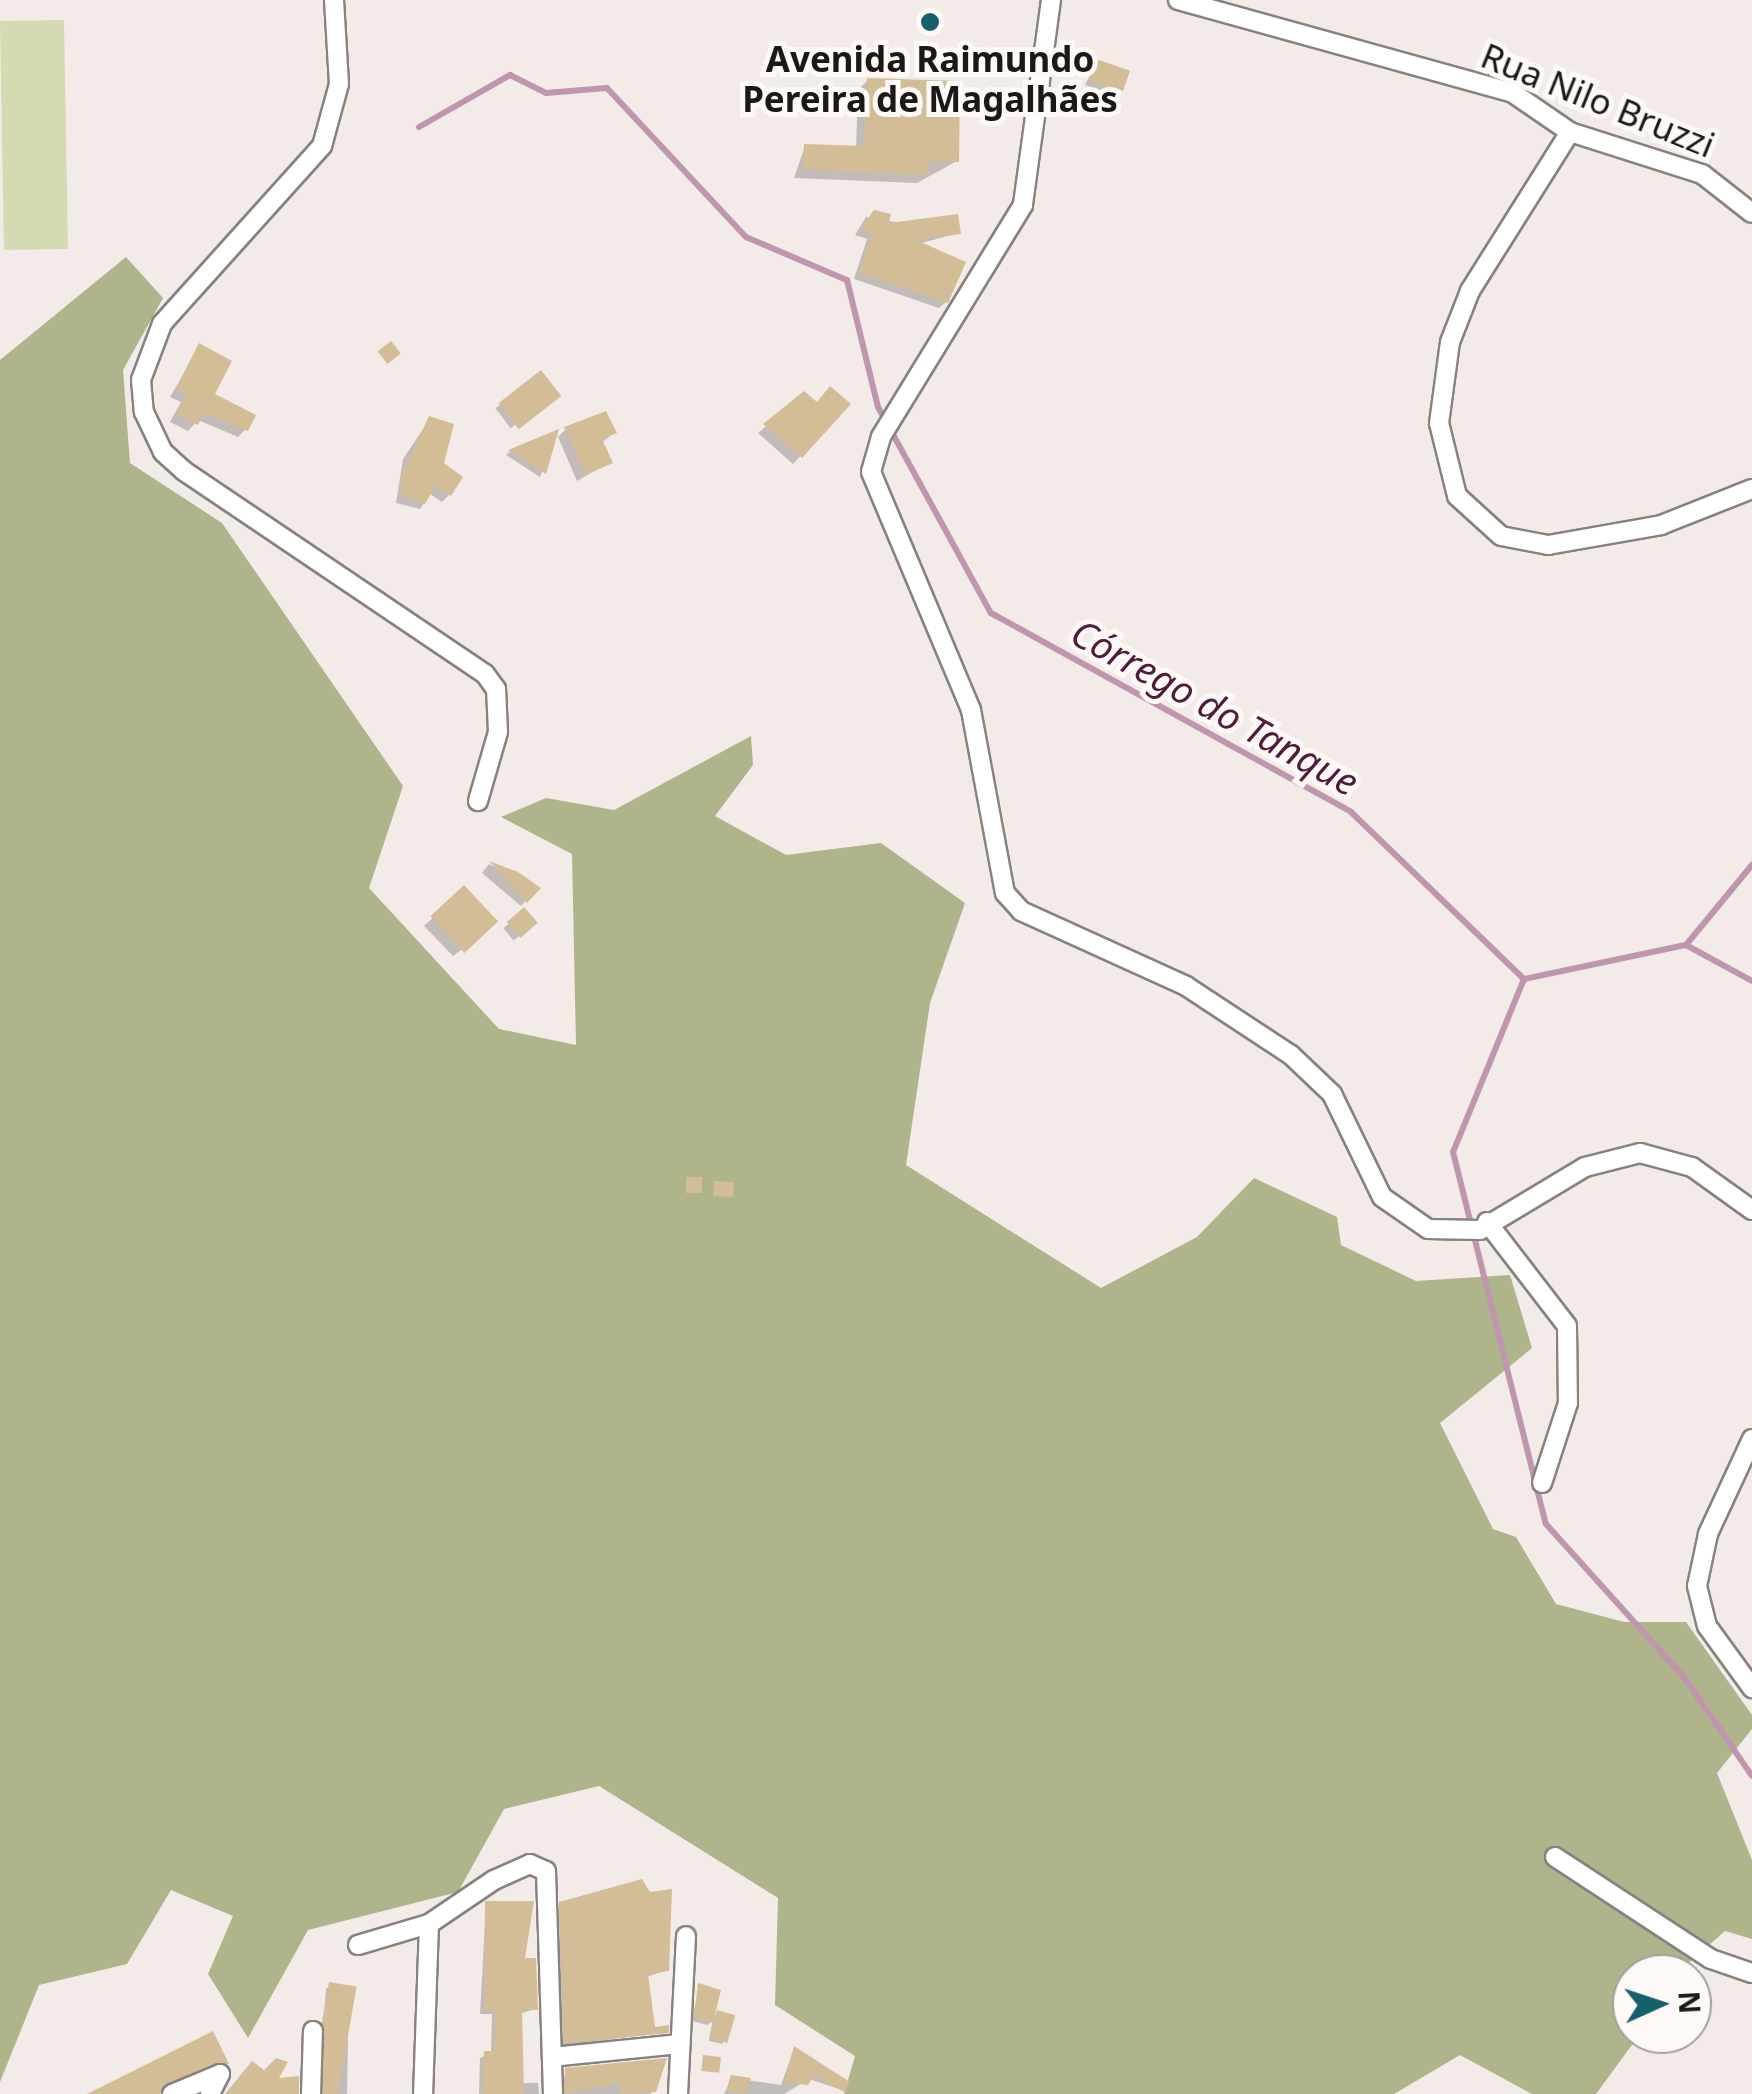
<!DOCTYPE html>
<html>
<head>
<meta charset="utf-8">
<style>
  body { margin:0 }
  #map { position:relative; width:1752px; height:2094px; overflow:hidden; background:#f2ebe8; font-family:"Noto Sans",sans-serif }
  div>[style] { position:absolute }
  .green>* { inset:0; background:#d5dab3; transform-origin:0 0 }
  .forest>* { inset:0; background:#afb48b }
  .shadow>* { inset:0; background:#0003; transform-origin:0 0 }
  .stream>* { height:6px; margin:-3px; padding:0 3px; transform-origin:3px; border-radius:3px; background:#bf96ad }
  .building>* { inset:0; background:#d2bd97; transform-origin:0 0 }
  .roads { filter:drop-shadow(2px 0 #88827f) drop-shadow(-2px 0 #88827f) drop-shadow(0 2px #88827f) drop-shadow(0 -2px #88827f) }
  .minor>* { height:18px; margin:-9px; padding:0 9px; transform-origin:9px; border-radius:9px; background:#fff }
  .dots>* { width:28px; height:28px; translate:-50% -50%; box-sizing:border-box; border:5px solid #fef9f6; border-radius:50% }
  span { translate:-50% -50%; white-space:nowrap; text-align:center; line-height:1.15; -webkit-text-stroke:10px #fef9f6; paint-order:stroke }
  .poi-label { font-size:35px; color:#1b1817; font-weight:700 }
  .street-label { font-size:35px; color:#1b1817 }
  .water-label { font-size:38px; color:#4f1d3c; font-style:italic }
  .north { position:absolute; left:1612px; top:1954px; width:100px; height:100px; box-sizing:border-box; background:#fef9f6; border:2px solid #a39f9d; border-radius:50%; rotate:87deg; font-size:28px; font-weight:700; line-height:40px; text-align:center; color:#1b1817 }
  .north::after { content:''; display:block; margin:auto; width:35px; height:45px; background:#15606d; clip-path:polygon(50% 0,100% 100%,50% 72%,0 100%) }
</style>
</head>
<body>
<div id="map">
  <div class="green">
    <i style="left:64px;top:20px;width:229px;height:64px;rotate:89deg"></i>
  </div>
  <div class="forest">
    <i style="clip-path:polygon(126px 257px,163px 298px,123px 370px,130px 463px,222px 523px,403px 786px,369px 888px,499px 1029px,576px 1045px,572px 854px,501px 817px,546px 798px,614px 810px,751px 736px,753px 765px,715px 816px,786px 855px,881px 843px,965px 903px,930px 1003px,906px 1165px,1101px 1288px,1197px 1237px,1254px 1178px,1337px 1217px,1341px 1245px,1416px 1281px,1510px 1275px,1532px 1348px,1440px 1423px,1493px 1529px,1516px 1537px,1556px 1604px,1624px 1622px,1686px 1622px,1752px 1715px,1752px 1729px,1717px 1773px,1752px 1860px,1752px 1939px,1725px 1931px,1676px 1974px,1632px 1974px,1632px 2034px,1640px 2034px,1596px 2094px,1532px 2094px,1460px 2055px,1394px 2094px,844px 2094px,855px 2056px,775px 2005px,778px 1898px,599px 1786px,504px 1809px,458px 1892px,308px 1930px,248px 2038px,208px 1974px,233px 1916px,171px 1890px,127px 1964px,39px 1985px,0 2082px,0 360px)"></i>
  </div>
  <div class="shadow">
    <i style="clip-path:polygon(1097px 62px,1119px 92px,1115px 96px,1085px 85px)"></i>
    <i style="clip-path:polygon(868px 80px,957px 161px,917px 183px,794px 178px,805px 146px,856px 148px,858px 90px)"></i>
    <i style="clip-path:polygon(866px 217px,959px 233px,918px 244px,946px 302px,939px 308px,854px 279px,867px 239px,855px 235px)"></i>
    <i style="clip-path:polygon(200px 346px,212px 395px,246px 429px,238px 437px,198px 420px,188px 431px,170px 422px,181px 402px,170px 397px)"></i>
    <i style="left:541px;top:374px;width:25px;height:57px;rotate:53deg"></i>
    <i style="clip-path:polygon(804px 394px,816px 404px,847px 404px,793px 464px,758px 433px)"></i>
    <i style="clip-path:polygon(430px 419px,449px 495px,442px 502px,430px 494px,420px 509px,396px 503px,403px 459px)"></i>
    <i style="clip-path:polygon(566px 429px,614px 433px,601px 443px,610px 462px,577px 481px,558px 437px)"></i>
    <i style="clip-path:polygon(555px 434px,540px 477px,506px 455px,509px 452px)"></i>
    <i style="clip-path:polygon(489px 864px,537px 889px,521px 906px,482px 873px)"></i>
    <i style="clip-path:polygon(464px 889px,488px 929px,453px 956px,424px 926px)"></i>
    <i style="left:524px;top:911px;width:16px;height:27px;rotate:50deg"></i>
    <i style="clip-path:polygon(621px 1894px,667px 1970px,646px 1977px,653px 2030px,666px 2032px,560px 2046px,559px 1905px)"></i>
    <i style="clip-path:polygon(486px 1904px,522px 1960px,535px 2009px,519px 2014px,521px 2083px,538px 2083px,539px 2094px,479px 2094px,480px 2058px,491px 2053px,492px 2014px,480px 2014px)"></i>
    <i style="clip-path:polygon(349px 1985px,347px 2094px,319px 2094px,326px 1988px)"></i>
    <i style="clip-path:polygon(699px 1986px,711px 2020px,717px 2013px,723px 2044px,709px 2041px,713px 2019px,708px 2025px,692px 2021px)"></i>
    <i style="clip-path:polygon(794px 2049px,842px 2090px,809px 2079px,784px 2094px,724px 2094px,732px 2078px,781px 2085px)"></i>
    <i style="clip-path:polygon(665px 2061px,651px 2094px,559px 2094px,566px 2071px)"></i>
    <i style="clip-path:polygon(226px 2064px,153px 2094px,97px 2094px)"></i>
  </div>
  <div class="stream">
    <i style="left:419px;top:127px;width:105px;rotate:-29.7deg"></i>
    <i style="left:510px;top:75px;width:40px;rotate:26.6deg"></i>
    <i style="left:546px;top:93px;width:61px;rotate:-4.7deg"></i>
    <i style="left:607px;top:88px;width:204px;rotate:47deg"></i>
    <i style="left:746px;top:237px;width:110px;rotate:23.1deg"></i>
    <i style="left:847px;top:280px;width:131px;rotate:76.3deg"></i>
    <i style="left:878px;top:407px;width:235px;rotate:61.3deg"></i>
    <i style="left:991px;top:613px;width:411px;rotate:28.9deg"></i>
    <i style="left:1351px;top:812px;width:240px;rotate:44deg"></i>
    <i style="left:1524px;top:979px;width:187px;rotate:112.3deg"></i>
    <i style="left:1453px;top:1152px;width:383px;rotate:76deg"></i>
    <i style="left:1546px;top:1524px;width:206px;rotate:48deg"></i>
    <i style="left:1684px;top:1677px;width:120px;rotate:55.5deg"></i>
    <i style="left:1686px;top:945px;width:104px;rotate:-50.5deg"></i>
    <i style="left:1524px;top:979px;width:166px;rotate:-11.9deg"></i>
    <i style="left:1686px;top:945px;width:75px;rotate:28.6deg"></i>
  </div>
  <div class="building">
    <i style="left:1096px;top:59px;width:36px;height:23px;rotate:19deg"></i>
    <i style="clip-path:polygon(867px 78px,960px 81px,959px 162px,929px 161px,928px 175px,803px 170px,804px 144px,864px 146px)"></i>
    <i style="clip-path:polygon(874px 210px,891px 214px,889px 223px,958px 214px,961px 234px,916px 240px,966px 262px,948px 303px,859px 273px,872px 233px,860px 229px)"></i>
    <i style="left:391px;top:341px;width:16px;height:17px;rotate:52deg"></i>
    <i style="clip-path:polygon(199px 343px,232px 361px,215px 394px,256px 415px,248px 431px,204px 413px,198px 425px,176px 414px,186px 394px,176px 388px)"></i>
    <i style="left:541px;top:370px;width:33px;height:54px;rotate:52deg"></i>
    <i style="clip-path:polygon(830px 386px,851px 404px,802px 458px,763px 424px,804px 391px,817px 402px)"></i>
    <i style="clip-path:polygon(606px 411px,617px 433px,602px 439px,613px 463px,585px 475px,564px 427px)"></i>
    <i style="clip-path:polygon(429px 416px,454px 424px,444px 463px,463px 477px,451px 496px,435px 486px,425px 504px,402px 496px,401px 477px)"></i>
    <i style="clip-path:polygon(559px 429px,546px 474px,508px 450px)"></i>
    <i style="clip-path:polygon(489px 861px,518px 872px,541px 888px,527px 903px)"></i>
    <i style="left:464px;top:885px;width:50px;height:46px;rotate:47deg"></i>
    <i style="left:524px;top:907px;width:21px;height:23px;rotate:49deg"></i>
    <i style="left:686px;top:1177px;width:16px;height:16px"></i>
    <i style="left:714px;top:1181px;width:20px;height:15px;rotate:3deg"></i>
    <i style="clip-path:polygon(642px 1879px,650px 1892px,672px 1889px,669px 1971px,648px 1974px,655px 2027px,669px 2025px,669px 2033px,564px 2043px,559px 1902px)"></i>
    <i style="clip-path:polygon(485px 1901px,534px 1901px,525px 1958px,536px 1958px,538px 2010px,522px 2010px,524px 2094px,482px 2094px,484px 2051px,495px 2051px,495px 2010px,484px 2010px)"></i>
    <i style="left:329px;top:1982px;width:28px;height:112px;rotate:10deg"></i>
    <i style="clip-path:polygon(698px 1983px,721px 1990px,713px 2023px,694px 2018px)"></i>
    <i style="left:717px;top:2010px;width:19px;height:29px;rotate:16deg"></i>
    <i style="clip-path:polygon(213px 2031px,229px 2064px,167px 2082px,160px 2094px,87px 2094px)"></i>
    <i style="clip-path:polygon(794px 2046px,850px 2082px,844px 2092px,814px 2075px,808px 2085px,784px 2082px)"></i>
    <i style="left:703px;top:2055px;width:18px;height:16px;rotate:6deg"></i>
    <i style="clip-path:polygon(276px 2058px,288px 2062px,279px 2078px,299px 2076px,299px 2094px,225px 2094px,252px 2061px,264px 2070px)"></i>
    <i style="clip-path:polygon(667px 2058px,656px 2092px,621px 2094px,619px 2083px,565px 2094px,565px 2068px)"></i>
    <i style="clip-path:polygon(731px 2075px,751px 2078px,745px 2094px,726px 2091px)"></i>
  </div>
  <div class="roads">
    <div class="minor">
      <i style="left:334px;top:0;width:84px;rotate:86.6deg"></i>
      <i style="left:339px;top:84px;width:64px;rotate:105.3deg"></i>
      <i style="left:322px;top:146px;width:239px;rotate:132deg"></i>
      <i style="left:162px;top:324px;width:60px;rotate:110.6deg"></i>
      <i style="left:141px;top:380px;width:32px;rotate:85deg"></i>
      <i style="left:144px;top:412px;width:44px;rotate:64.6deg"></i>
      <i style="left:163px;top:452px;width:28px;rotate:42deg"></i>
      <i style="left:184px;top:471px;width:363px;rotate:34deg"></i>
      <i style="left:485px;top:674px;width:19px;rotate:54deg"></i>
      <i style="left:496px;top:689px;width:43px;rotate:87.3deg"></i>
      <i style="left:498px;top:732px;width:72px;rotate:106.2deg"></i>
      <i style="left:1051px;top:0;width:207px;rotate:97.8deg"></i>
      <i style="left:1023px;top:205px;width:272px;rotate:121.5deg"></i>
      <i style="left:881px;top:437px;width:36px;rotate:106deg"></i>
      <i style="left:871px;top:472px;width:258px;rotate:67.2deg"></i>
      <i style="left:971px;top:710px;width:186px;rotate:79.5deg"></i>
      <i style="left:1005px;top:893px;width:24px;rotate:48deg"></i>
      <i style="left:1021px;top:911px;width:181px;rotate:24.4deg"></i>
      <i style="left:1186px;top:986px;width:126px;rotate:33.3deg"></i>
      <i style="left:1291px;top:1055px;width:57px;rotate:43.6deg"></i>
      <i style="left:1332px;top:1094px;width:114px;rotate:64.1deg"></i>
      <i style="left:1382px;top:1197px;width:56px;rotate:34.8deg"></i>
      <i style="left:1428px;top:1229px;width:52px;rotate:1.1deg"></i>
      <i style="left:1480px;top:1230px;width:122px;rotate:-31deg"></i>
      <i style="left:1585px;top:1167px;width:57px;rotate:-14.3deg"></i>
      <i style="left:1640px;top:1153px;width:54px;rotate:15.1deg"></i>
      <i style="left:1692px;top:1167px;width:74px;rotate:35.6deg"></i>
      <i style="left:1178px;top:0;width:348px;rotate:15.5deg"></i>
      <i style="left:1513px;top:93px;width:69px;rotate:34.4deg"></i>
      <i style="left:1570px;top:132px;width:139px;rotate:17.7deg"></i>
      <i style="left:1702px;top:174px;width:63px;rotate:38deg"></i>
      <i style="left:1570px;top:132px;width:188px;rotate:122.2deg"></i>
      <i style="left:1470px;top:291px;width:55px;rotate:111.4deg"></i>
      <i style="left:1450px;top:342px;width:82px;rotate:97.7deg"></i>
      <i style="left:1439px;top:423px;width:75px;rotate:76.1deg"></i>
      <i style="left:1457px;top:496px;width:59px;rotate:42.3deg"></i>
      <i style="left:1501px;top:536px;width:48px;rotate:10.8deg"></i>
      <i style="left:1548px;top:545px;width:115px;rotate:-10deg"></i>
      <i style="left:1661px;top:525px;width:98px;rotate:-21.6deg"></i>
      <i style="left:1487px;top:1222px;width:131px;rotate:52.4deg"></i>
      <i style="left:1567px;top:1326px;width:77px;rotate:89.3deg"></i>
      <i style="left:1568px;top:1403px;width:84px;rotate:108deg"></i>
      <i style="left:1752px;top:1439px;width:105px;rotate:114.9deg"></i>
      <i style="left:1708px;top:1534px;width:53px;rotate:101.9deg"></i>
      <i style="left:1697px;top:1586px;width:41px;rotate:76deg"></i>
      <i style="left:1707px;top:1626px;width:77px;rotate:54deg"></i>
      <i style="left:1555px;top:1857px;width:186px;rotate:33.2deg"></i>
      <i style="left:1711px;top:1959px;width:43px;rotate:18.9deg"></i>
      <i style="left:429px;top:1924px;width:78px;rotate:-34.1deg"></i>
      <i style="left:494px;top:1880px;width:39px;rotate:-24deg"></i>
      <i style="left:530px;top:1864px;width:17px;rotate:24deg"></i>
      <i style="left:546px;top:1871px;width:223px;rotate:88.2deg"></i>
      <i style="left:358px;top:1945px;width:74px;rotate:-16.5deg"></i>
      <i style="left:429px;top:1924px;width:170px;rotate:92deg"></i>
      <i style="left:552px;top:2057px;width:129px;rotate:-5.8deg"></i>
      <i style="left:172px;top:2094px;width:52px;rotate:-22.6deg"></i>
      <i style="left:220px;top:2074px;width:22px;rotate:117deg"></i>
      <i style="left:311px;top:2094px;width:63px;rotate:-88.2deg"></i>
      <i style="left:678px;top:2094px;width:158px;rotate:-87.1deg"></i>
    </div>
  </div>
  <div class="dots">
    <i style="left:930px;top:22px;background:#15606d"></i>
  </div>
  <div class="poi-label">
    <span style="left:930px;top:79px">Avenida Raimundo<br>Pereira de Magalhães</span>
  </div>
  <div class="street-label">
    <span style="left:1598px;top:100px;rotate:22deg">Rua Nilo Bruzzi</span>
  </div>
  <div class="water-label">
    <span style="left:1215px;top:707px;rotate:29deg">Córrego do Tanque</span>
  </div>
  <div class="north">N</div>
</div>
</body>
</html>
